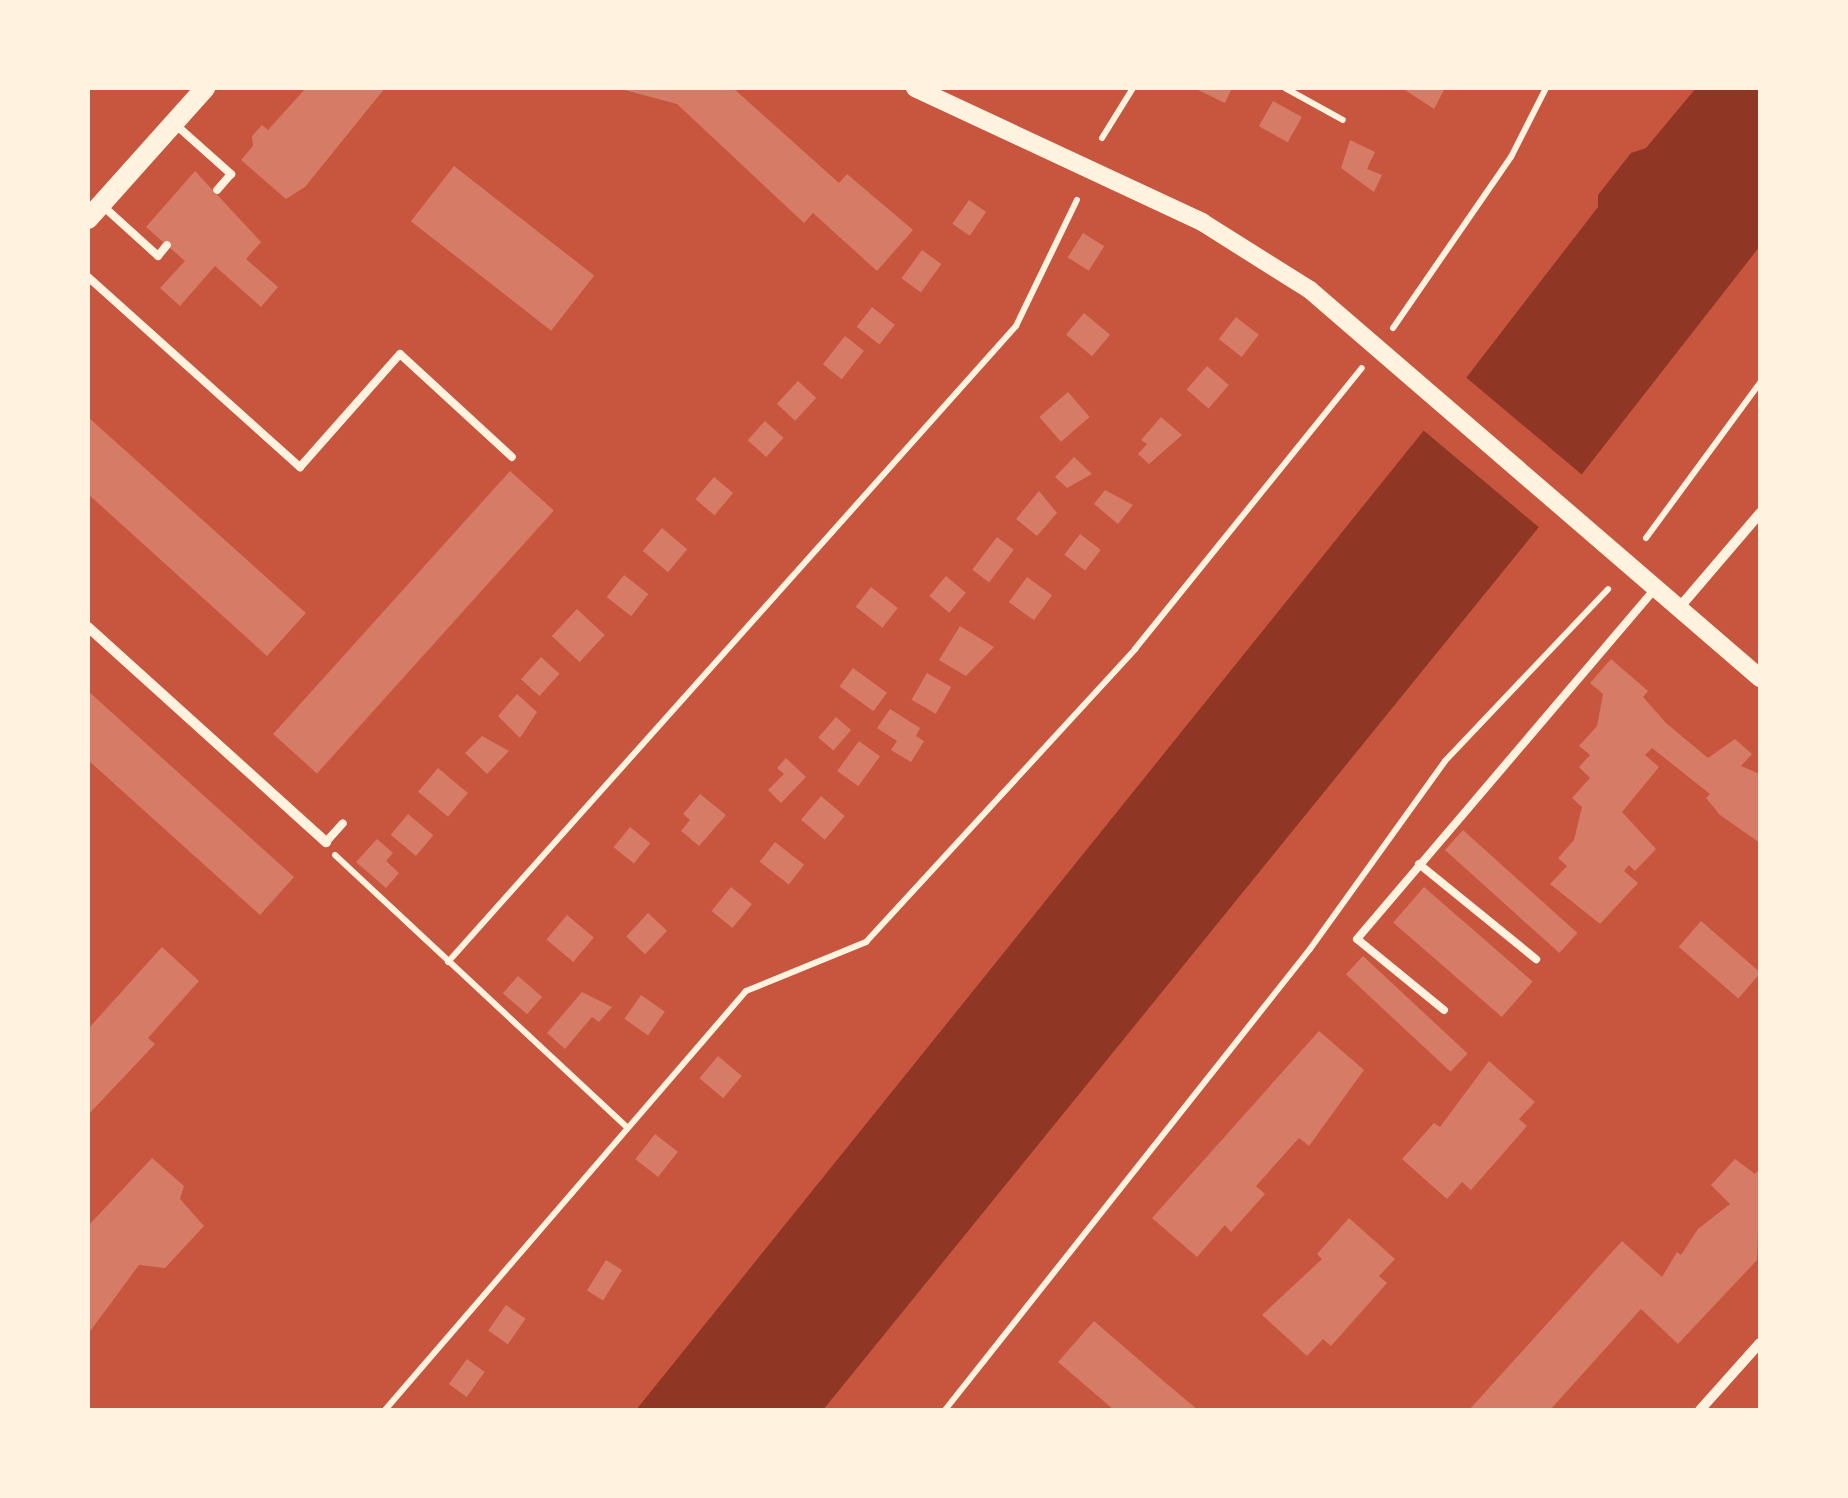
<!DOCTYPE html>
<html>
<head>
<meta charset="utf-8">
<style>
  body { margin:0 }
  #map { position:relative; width:1848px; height:1498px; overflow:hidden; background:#c8553d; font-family:"Exo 2",sans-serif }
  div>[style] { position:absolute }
  .water>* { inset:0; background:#8f3625 }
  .pier>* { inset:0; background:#c8553d; transform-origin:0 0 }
  .building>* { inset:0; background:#d67c66; transform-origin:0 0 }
  .path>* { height:6px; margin:-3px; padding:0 3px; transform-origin:3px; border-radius:3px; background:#fff3e0 }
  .service>* { height:8px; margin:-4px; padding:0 4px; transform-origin:4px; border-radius:4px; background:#fff3e0 }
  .minor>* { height:10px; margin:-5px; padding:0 5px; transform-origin:5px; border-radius:5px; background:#fff3e0 }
  .tertiary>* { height:18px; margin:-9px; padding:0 9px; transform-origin:9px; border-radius:9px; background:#fff3e0 }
  .secondary>* { height:20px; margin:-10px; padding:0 10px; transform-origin:10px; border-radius:10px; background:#fff3e0 }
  span { translate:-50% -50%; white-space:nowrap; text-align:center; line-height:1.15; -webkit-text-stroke:8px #fff3e0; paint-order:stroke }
  .frame { position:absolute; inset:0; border:90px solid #fff3e0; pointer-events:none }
</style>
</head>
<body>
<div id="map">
  <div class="water">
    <i style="clip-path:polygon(1696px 88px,1760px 88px,1760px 246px,1582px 474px,823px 1410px,636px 1410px,1466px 378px,1598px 207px,1598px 195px,1631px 153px,1646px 148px)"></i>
  </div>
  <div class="pier">
    <i style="left:1462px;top:374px;width:161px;height:68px;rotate:40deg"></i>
  </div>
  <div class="building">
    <i style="clip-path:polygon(306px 88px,385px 88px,305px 187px,286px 199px,241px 160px,253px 146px,252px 136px,262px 125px,268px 130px)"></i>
    <i style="clip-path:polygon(617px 88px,733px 88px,839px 183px,847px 174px,913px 230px,877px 271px,813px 213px,804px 223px,677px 104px)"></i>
    <i style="clip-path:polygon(1194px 88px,1232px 88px,1225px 103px)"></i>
    <i style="clip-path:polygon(1402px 88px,1445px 88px,1434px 109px)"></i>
    <i style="left:1273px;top:101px;width:33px;height:29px;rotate:29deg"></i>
    <i style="clip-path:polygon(1350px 140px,1375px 152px,1367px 169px,1382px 175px,1374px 192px,1341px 168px)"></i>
    <i style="left:454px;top:166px;width:178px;height:70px;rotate:38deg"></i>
    <i style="clip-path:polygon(195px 171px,261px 242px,246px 259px,278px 287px,261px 307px,215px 266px,180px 306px,160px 288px,185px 261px,146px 227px)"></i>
    <i style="left:969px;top:200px;width:21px;height:29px;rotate:35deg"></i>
    <i style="left:1083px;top:233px;width:25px;height:29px;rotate:32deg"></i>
    <i style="left:922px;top:250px;width:24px;height:35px;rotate:36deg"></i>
    <i style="left:872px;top:307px;width:29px;height:25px;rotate:38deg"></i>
    <i style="left:1084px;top:313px;width:34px;height:28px;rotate:40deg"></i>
    <i style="left:1236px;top:317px;width:29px;height:28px;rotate:38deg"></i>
    <i style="left:845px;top:336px;width:24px;height:36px;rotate:38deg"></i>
    <i style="left:1207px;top:366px;width:29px;height:31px;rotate:41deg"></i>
    <i style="left:798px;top:381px;width:25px;height:31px;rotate:43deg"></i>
    <i style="left:1068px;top:392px;width:33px;height:38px;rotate:49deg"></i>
    <i style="clip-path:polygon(88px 417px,306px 613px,267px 656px,88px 494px)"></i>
    <i style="clip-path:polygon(1161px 417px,1182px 435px,1149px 464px,1138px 454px,1147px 444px,1141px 440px)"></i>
    <i style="left:765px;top:421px;width:25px;height:26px;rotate:42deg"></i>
    <i style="clip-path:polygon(1074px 457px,1092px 474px,1067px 488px,1055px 477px)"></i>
    <i style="left:510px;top:471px;width:59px;height:354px;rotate:42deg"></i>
    <i style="left:714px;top:477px;width:25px;height:29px;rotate:40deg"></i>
    <i style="clip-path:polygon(1105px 490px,1133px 505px,1118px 524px,1094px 504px)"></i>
    <i style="clip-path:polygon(1039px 491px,1057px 513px,1037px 536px,1016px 519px)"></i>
    <i style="left:662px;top:528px;width:33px;height:30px;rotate:40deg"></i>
    <i style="left:1080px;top:534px;width:26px;height:26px;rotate:37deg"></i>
    <i style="left:997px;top:537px;width:21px;height:41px;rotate:37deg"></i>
    <i style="left:624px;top:575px;width:31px;height:28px;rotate:38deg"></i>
    <i style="left:946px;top:576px;width:26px;height:26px;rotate:40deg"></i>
    <i style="left:1027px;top:577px;width:31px;height:31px;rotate:36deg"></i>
    <i style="left:871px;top:587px;width:34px;height:25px;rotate:38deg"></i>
    <i style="left:577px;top:609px;width:38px;height:37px;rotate:43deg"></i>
    <i style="clip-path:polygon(960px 626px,994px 647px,966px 676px,939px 660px)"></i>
    <i style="left:541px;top:657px;width:25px;height:30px;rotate:42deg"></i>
    <i style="clip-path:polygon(1611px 659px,1648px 691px,1643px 697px,1666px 723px,1708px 758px,1735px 739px,1752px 754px,1741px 766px,1760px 774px,1760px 843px,1720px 815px,1706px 798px,1710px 794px,1652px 748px,1645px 755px,1659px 767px,1622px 812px,1656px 849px,1635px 871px,1629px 865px,1624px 871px,1638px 883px,1600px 924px,1550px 884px,1567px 866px,1558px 858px,1574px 840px,1582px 807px,1572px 798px,1590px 778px,1579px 767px,1590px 755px,1579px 746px,1597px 726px,1603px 694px,1590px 683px)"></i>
    <i style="left:853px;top:668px;width:42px;height:23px;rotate:36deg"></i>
    <i style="left:927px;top:673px;width:28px;height:31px;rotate:30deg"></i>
    <i style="clip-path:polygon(88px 691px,294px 877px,260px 915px,88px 760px)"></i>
    <i style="clip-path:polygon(517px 694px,537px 712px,520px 738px,498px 716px)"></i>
    <i style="clip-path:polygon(890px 709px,920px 728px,916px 736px,924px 741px,911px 762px,891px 750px,897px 741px,877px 728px)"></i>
    <i style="left:836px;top:717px;width:20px;height:27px;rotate:41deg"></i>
    <i style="clip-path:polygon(482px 736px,509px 751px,487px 774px,465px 753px)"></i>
    <i style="left:859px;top:741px;width:26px;height:37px;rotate:36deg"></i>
    <i style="clip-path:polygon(786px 758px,806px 777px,781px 803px,768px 790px,784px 774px,777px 768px)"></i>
    <i style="left:438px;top:768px;width:39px;height:31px;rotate:40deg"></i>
    <i style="clip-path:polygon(700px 794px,726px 815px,699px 846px,681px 831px,690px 820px,683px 814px)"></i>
    <i style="left:821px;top:796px;width:31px;height:31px;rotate:40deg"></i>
    <i style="left:408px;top:814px;width:33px;height:27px;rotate:40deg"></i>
    <i style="left:630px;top:827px;width:26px;height:26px;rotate:39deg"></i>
    <i style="left:1463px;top:830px;width:154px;height:27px;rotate:42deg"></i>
    <i style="clip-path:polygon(377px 839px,393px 853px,386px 861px,399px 873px,386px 888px,356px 862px)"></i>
    <i style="left:775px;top:842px;width:37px;height:25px;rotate:38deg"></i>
    <i style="left:731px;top:887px;width:27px;height:31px;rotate:39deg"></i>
    <i style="left:1424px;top:887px;width:144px;height:47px;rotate:41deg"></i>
    <i style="left:648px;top:913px;width:26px;height:32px;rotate:43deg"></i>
    <i style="left:567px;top:915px;width:35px;height:32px;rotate:40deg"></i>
    <i style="left:1701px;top:921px;width:79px;height:34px;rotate:41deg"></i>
    <i style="clip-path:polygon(162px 947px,199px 981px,148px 1038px,155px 1044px,88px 1115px,88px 1029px)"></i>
    <i style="left:1363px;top:956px;width:143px;height:25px;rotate:43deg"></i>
    <i style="left:518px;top:976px;width:32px;height:23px;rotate:41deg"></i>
    <i style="clip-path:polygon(582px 992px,612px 1007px,599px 1022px,592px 1017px,565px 1049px,547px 1033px)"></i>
    <i style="left:641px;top:995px;width:29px;height:29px;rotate:35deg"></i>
    <i style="clip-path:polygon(1319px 1031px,1364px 1070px,1309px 1146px,1299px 1138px,1256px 1186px,1265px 1194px,1231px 1232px,1225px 1225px,1197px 1257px,1152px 1218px)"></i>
    <i style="left:718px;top:1056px;width:31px;height:29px;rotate:40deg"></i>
    <i style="clip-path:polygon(1489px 1061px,1535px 1102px,1519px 1119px,1527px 1126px,1471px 1190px,1462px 1182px,1447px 1199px,1402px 1159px,1434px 1123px,1440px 1127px)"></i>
    <i style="left:655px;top:1134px;width:29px;height:32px;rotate:38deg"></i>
    <i style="clip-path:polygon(152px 1158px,184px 1186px,180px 1199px,204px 1226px,165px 1268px,139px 1265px,88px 1334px,88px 1226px)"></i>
    <i style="clip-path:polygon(1735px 1159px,1755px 1174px,1760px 1168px,1757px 1260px,1678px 1344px,1641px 1309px,1550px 1410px,1469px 1410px,1622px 1241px,1662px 1277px,1677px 1252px,1681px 1255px,1698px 1229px,1730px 1204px,1711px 1185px)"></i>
    <i style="clip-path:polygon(1349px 1218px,1395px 1259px,1379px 1276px,1387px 1283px,1331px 1346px,1323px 1339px,1307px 1356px,1262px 1315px,1322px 1259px,1317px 1254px)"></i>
    <i style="left:606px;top:1260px;width:19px;height:36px;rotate:32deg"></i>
    <i style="left:506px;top:1305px;width:24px;height:31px;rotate:35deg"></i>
    <i style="clip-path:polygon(1094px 1321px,1167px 1384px,1198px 1410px,1114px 1410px,1058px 1362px)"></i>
    <i style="left:467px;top:1359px;width:22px;height:31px;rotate:36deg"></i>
  </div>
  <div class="path">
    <i style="left:1285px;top:88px;width:66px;rotate:28.9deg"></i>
    <i style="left:1102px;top:138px;width:59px;rotate:-58.2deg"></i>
    <i style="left:1393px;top:328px;width:208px;rotate:-55.4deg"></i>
    <i style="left:1511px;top:157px;width:77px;rotate:-63.1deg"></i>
    <i style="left:1646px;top:538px;width:192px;rotate:-53.7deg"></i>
    <i style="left:335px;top:855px;width:400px;rotate:43deg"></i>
    <i style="left:448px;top:962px;width:853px;rotate:-48.23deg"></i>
    <i style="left:1016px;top:326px;width:140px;rotate:-64.2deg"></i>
    <i style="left:385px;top:1410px;width:553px;rotate:-49.25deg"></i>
    <i style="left:746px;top:991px;width:130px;rotate:-22.2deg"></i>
    <i style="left:866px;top:942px;width:398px;rotate:-47.4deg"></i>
    <i style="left:1135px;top:649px;width:361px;rotate:-51.1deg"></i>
    <i style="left:945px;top:1410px;width:588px;rotate:-51.63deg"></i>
    <i style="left:1310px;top:949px;width:231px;rotate:-54.3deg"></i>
    <i style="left:1445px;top:761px;width:237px;rotate:-46.5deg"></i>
  </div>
  <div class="service">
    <i style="left:176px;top:125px;width:74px;rotate:41.7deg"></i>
    <i style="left:231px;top:174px;width:21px;rotate:131deg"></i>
    <i style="left:104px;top:207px;width:73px;rotate:42.2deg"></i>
    <i style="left:158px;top:256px;width:14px;rotate:-51deg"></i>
    <i style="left:88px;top:277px;width:285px;rotate:41.9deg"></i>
    <i style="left:300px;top:467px;width:151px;rotate:-48.5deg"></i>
    <i style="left:400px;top:354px;width:152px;rotate:42.6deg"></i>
    <i style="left:326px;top:842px;width:25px;rotate:-48deg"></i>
    <i style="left:1419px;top:864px;width:151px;rotate:39.1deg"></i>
    <i style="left:1444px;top:1010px;width:112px;rotate:-140.8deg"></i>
    <i style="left:1357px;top:939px;width:461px;rotate:-49.6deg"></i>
  </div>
  <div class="minor">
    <i style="left:1679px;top:608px;width:125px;rotate:-49.5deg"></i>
    <i style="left:88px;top:627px;width:321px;rotate:42.1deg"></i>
    <i style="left:1700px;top:1410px;width:90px;rotate:-48.2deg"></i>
  </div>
  <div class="tertiary">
    <i style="left:915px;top:88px;width:317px;rotate:25deg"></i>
    <i style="left:1202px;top:222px;width:128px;rotate:32.2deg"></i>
    <i style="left:1310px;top:290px;width:594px;rotate:40.77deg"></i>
  </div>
  <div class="secondary">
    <i style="left:88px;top:219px;width:176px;rotate:-48.2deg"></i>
  </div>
  <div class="frame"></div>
</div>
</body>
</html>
